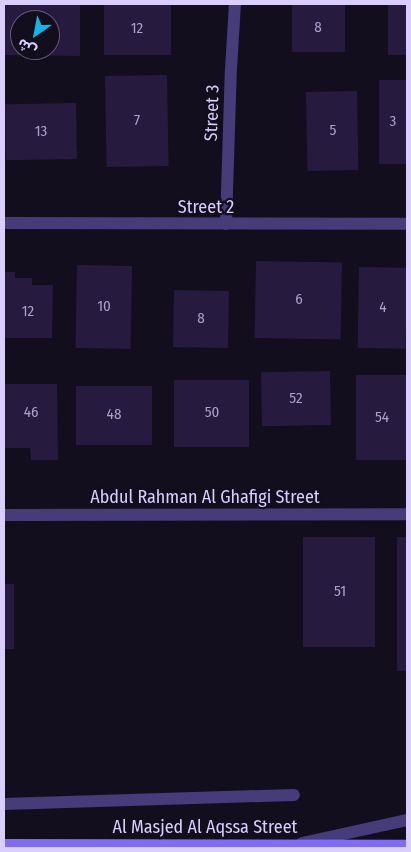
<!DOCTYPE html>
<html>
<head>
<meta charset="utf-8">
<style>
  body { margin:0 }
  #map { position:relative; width:411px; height:852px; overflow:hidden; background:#120e1e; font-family:"Fira Sans Condensed","Noto Sans Arabic",sans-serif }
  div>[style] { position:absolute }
  .building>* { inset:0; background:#261b3e; transform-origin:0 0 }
  .minor>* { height:12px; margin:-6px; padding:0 6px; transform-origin:6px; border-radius:6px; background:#463c7a }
  .tertiary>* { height:12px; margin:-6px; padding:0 6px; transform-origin:6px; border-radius:6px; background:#463c7a }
  .secondary>* { height:12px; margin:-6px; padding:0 6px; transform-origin:6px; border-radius:6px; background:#806cf5 }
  span { translate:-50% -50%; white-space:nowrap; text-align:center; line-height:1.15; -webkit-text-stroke:4.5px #120e1e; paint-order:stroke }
  .number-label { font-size:15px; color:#aca1cc }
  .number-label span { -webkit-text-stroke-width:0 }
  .street-label { font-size:18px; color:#d9cefc }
  .frame { position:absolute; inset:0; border:5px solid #d9cefc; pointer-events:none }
  .north { position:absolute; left:10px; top:10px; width:50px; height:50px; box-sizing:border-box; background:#120e1e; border:1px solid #625b77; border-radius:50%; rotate:213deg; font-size:14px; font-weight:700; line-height:20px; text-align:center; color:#d9cefc }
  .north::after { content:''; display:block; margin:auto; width:18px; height:22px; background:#10b6e6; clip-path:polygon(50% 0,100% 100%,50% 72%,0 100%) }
</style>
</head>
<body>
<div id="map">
  <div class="building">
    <i style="clip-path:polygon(evenodd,4px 4px,80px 4px,80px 56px,4px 55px,4px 4px,20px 20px,50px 20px,50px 50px,20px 50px,20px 20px)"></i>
    <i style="left:104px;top:4px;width:67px;height:51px"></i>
    <i style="left:292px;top:4px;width:53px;height:48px"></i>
    <i style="left:388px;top:4px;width:19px;height:51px"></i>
    <i style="left:167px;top:75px;width:91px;height:62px;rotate:89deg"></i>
    <i style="left:379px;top:80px;width:28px;height:84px"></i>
    <i style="left:357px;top:91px;width:79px;height:51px;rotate:89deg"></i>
    <i style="left:76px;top:103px;width:56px;height:71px;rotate:89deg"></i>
    <i style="left:256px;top:261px;width:86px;height:77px;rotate:1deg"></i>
    <i style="left:77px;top:265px;width:55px;height:83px;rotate:1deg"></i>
    <i style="left:359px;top:267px;width:48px;height:81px;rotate:1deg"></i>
    <i style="clip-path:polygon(4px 272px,15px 272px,15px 278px,32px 278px,32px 285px,53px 285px,52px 338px,4px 338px)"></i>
    <i style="left:174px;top:290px;width:55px;height:57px;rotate:1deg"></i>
    <i style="left:330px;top:371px;width:54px;height:69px;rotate:89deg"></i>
    <i style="left:356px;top:375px;width:51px;height:85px"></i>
    <i style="left:174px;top:380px;width:75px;height:67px"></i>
    <i style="clip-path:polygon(4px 384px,57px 384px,58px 460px,31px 460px,30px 448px,5px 448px)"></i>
    <i style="left:76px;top:386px;width:76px;height:59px"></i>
    <i style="left:303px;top:537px;width:72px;height:110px"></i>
    <i style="left:397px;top:537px;width:10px;height:134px"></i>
    <i style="left:4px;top:584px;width:10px;height:65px"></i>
  </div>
  <div class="minor">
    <i style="left:4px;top:223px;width:403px;rotate:0.1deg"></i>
    <i style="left:226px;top:224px;width:155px;rotate:-88.2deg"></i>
    <i style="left:231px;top:69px;width:65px;rotate:-86.5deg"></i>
    <i style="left:4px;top:515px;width:403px;rotate:-0.1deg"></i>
    <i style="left:4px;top:804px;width:290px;rotate:-1.8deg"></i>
  </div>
  <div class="tertiary">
    <i style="left:302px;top:843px;width:107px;rotate:-12.4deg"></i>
  </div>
  <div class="secondary">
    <i style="left:4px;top:845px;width:403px;rotate:0.1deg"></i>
  </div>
  <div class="number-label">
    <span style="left:318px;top:28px">8</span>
    <span style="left:137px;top:29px">12</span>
    <span style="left:137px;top:121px">7</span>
    <span style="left:393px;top:122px">3</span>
    <span style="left:333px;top:131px">5</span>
    <span style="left:41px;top:132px">13</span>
    <span style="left:299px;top:300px">6</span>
    <span style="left:104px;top:307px">10</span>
    <span style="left:383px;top:308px">4</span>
    <span style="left:28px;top:312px">12</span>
    <span style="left:201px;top:319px">8</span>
    <span style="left:296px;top:399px">52</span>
    <span style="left:31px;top:413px">46</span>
    <span style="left:212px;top:413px">50</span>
    <span style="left:114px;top:415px">48</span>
    <span style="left:382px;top:418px">54</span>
    <span style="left:340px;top:592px">51</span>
  </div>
  <div class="street-label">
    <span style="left:212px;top:113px;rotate:-88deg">Street 3</span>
    <span style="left:206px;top:207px">Street 2</span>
    <span style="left:205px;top:497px">Abdul Rahman Al Ghafigi Street</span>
    <span style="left:205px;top:827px">Al Masjed Al Aqssa Street</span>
  </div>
  <div class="frame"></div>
  <div class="north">ش</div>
</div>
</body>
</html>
